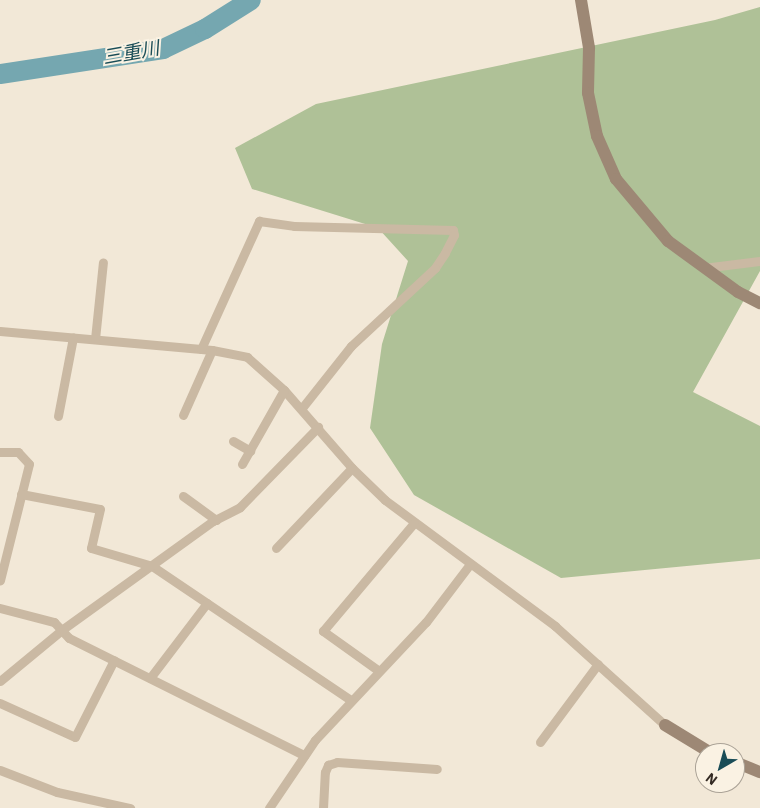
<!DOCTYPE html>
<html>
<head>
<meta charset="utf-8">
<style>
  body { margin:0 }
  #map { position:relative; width:760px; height:808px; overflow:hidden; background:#f2e8d7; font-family:"IBM Plex Sans","Noto Sans JP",sans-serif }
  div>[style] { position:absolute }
  .green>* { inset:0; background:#afc197 }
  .river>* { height:20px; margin:-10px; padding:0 10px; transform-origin:10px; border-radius:10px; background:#75a7b0 }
  .street>* { height:9px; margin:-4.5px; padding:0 4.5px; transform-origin:4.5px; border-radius:4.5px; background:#cab9a3 }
  .secondary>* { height:12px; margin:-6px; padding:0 6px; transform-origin:6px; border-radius:6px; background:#9d8875 }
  span { translate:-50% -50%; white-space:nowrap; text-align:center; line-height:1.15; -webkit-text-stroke:4px #faf2e3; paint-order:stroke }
  .water-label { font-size:19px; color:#1a4d57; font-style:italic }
  .north { position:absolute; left:695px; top:743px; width:50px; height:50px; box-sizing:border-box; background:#faf2e3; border:1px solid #aba397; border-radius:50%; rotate:218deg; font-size:14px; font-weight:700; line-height:20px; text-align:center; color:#352c25 }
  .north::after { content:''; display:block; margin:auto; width:18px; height:22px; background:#1a4d57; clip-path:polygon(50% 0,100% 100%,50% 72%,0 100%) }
</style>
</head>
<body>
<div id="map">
  <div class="green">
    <i style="clip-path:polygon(760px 7px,760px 271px,693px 392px,760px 426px,760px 559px,561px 578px,414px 495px,370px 428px,382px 344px,408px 261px,378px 228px,252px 189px,235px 148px,316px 104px,715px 20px)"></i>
  </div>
  <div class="river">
    <i style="left:0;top:74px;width:165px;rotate:-8.7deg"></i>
    <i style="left:163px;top:49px;width:47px;rotate:-25.5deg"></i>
    <i style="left:205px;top:29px;width:54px;rotate:-32.2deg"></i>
  </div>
  <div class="street">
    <i style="left:703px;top:268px;width:57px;rotate:-7deg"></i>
    <i style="left:0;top:331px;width:213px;rotate:5.1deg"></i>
    <i style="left:212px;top:350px;width:36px;rotate:11deg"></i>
    <i style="left:247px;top:357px;width:50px;rotate:41.7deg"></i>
    <i style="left:284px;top:390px;width:103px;rotate:48.9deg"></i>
    <i style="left:352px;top:468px;width:46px;rotate:44.1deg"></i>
    <i style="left:385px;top:500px;width:212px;rotate:36.5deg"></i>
    <i style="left:555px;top:626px;width:148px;rotate:42deg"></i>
    <i style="left:95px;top:339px;width:77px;rotate:-84.1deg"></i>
    <i style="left:201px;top:349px;width:141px;rotate:-65.6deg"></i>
    <i style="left:259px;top:221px;width:35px;rotate:8deg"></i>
    <i style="left:294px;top:226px;width:159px;rotate:1.4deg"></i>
    <i style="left:453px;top:230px;width:5px;rotate:79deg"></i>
    <i style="left:454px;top:235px;width:20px;rotate:117deg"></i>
    <i style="left:445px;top:253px;width:18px;rotate:124deg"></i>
    <i style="left:435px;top:268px;width:115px;rotate:137.1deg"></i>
    <i style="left:351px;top:346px;width:80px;rotate:128.4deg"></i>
    <i style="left:183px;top:415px;width:71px;rotate:-66deg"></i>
    <i style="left:58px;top:416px;width:80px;rotate:-79.2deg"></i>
    <i style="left:233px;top:441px;width:20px;rotate:30deg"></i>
    <i style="left:0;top:452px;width:18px"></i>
    <i style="left:18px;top:452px;width:16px;rotate:47deg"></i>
    <i style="left:29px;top:464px;width:120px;rotate:104deg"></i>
    <i style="left:242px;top:464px;width:85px;rotate:-60.4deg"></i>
    <i style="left:21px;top:494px;width:80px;rotate:10.8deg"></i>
    <i style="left:100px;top:509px;width:40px;rotate:103deg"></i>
    <i style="left:91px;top:548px;width:64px;rotate:16.4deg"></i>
    <i style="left:152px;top:566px;width:240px;rotate:34deg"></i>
    <i style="left:183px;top:496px;width:41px;rotate:36deg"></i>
    <i style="left:276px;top:548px;width:110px;rotate:-46.5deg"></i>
    <i style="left:0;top:608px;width:56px;rotate:14.5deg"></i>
    <i style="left:54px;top:622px;width:22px;rotate:47deg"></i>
    <i style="left:69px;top:638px;width:263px;rotate:26.5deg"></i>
    <i style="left:379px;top:671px;width:69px;rotate:-144.5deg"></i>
    <i style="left:323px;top:631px;width:141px;rotate:-49.9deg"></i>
    <i style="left:150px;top:678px;width:94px;rotate:-52.8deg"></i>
    <i style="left:0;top:681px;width:82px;rotate:-39.5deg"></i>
    <i style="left:63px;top:629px;width:185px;rotate:-35.8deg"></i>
    <i style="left:213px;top:521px;width:30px;rotate:-27deg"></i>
    <i style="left:240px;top:507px;width:112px;rotate:-45.7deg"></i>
    <i style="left:0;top:703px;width:82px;rotate:24.4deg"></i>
    <i style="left:75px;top:737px;width:86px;rotate:-63.1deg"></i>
    <i style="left:540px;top:742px;width:97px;rotate:-53.4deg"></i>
    <i style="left:0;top:770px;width:61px;rotate:21.1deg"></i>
    <i style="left:57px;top:792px;width:75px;rotate:12.4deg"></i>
    <i style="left:269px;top:808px;width:82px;rotate:-55.9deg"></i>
    <i style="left:315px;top:740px;width:162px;rotate:-46.8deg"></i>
    <i style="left:426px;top:622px;width:73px;rotate:-52.8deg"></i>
    <i style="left:323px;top:808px;width:36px;rotate:-87deg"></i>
    <i style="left:325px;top:772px;width:8px;rotate:-67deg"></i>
    <i style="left:328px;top:765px;width:9px;rotate:-18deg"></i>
    <i style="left:337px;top:762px;width:100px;rotate:4deg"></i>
  </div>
  <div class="secondary">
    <i style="left:581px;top:0;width:49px;rotate:80.5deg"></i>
    <i style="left:589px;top:48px;width:45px;rotate:91.3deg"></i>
    <i style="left:588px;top:93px;width:44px;rotate:78.2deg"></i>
    <i style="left:597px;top:136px;width:47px;rotate:66.2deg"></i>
    <i style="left:616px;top:179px;width:81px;rotate:50deg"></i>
    <i style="left:668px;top:241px;width:87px;rotate:36.1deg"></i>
    <i style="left:738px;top:292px;width:25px;rotate:27deg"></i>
    <i style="left:665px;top:725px;width:54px;rotate:31.3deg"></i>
    <i style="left:735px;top:762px;width:27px;rotate:22deg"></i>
  </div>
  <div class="water-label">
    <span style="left:131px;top:53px;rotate:-10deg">三重川</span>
  </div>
  <div class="north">N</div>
</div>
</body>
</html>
